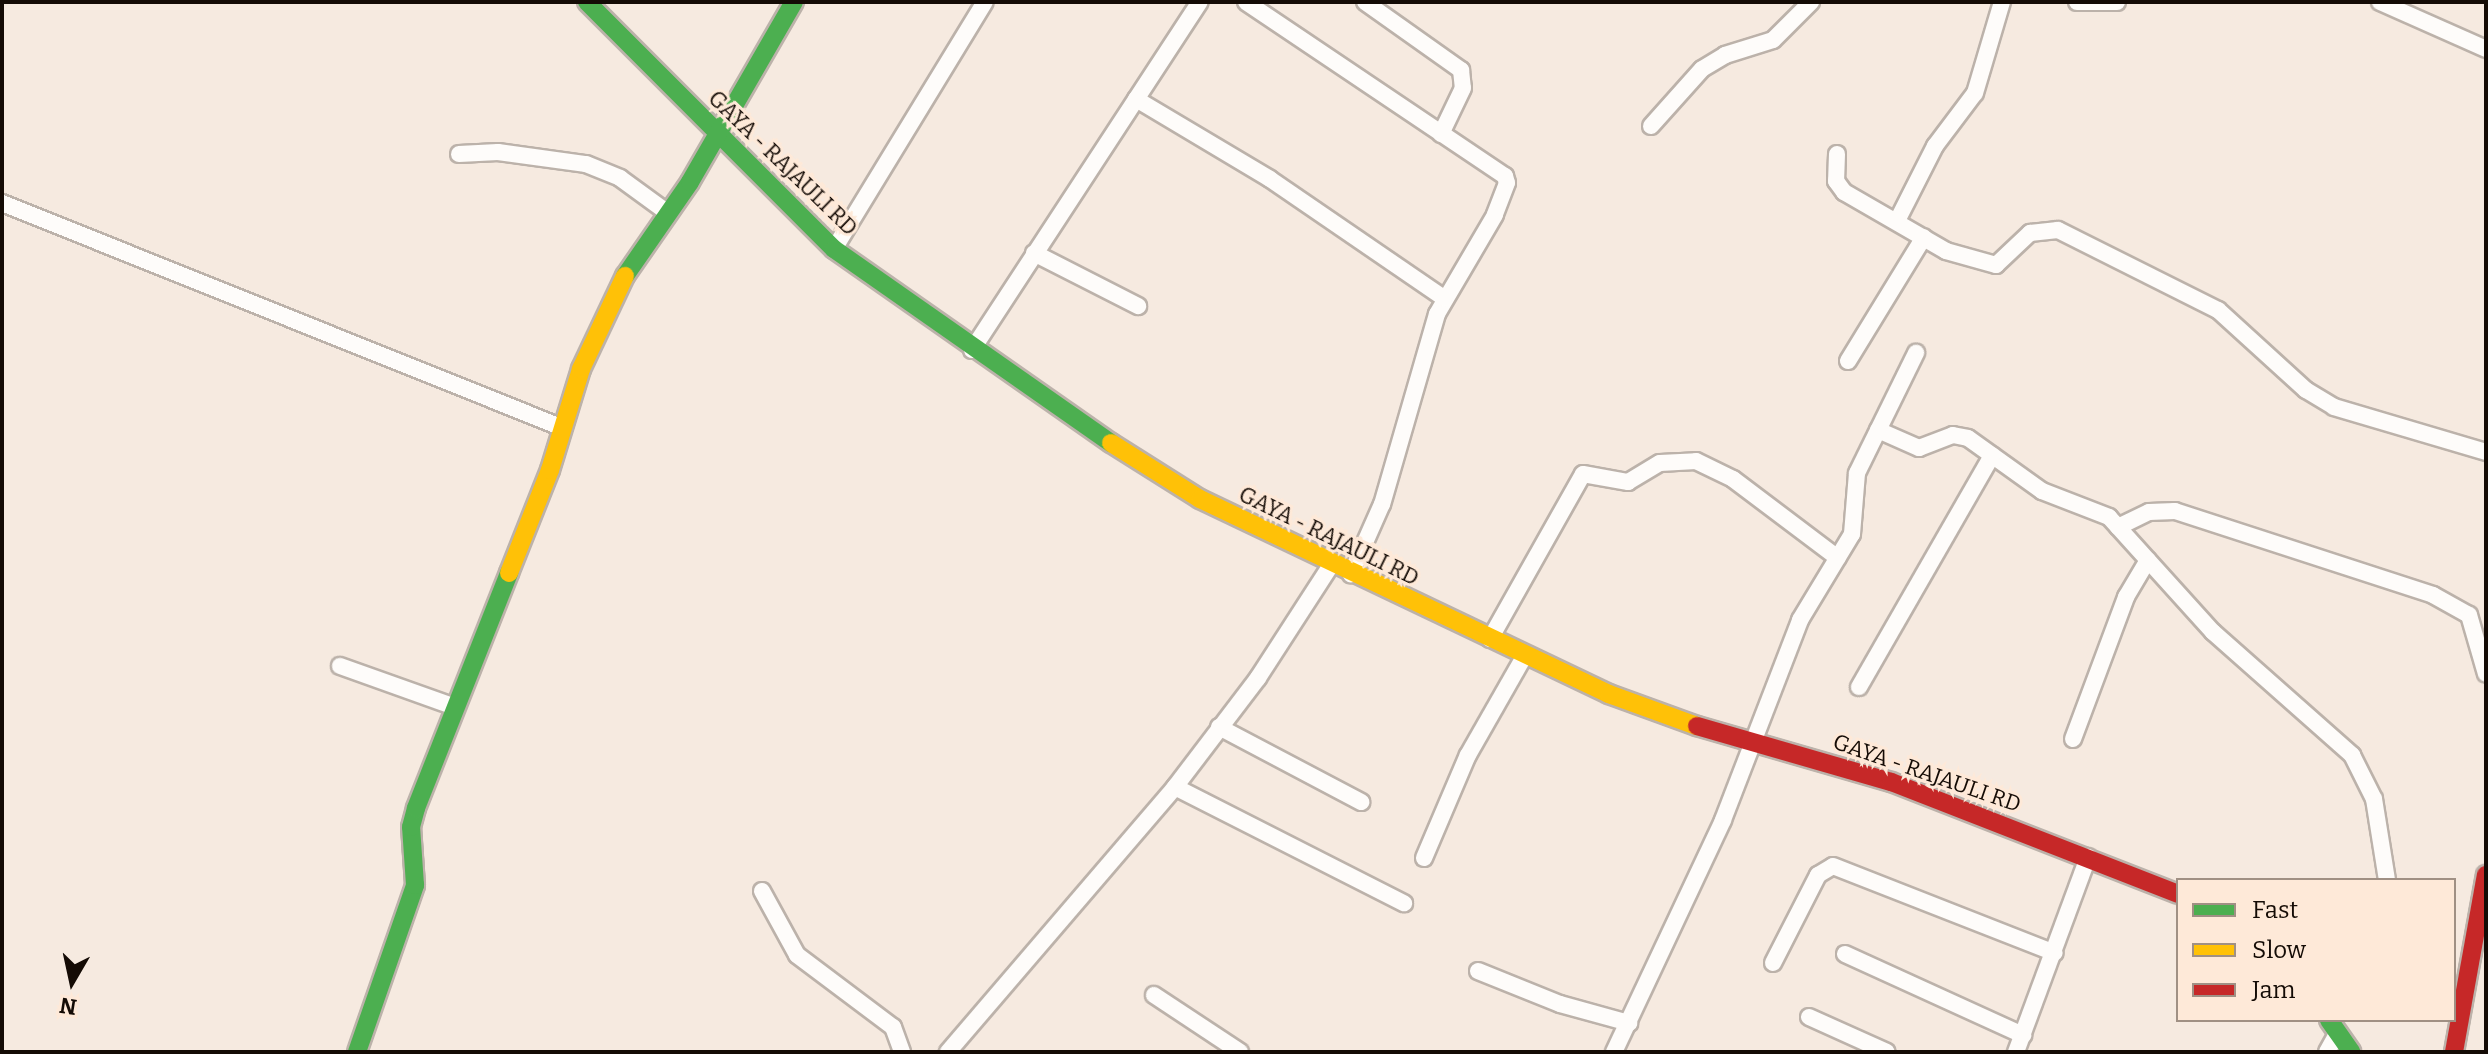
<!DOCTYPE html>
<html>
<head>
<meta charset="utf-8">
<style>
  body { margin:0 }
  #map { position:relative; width:2488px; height:1054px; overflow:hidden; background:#f6eae0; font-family:Bitter,serif }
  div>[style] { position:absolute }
  .roads { filter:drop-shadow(2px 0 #bcb2aa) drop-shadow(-2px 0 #bcb2aa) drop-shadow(0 2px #bcb2aa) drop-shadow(0 -2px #bcb2aa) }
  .street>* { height:16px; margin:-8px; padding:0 8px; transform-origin:8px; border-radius:8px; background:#fefcfa }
  .fast>* { height:18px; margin:-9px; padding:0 9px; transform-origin:9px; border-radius:9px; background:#4caf50 }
  .slow>* { height:18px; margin:-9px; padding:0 9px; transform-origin:9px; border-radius:9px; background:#ffc107 }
  .jam>* { height:18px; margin:-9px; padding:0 9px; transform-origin:9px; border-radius:9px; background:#c62828 }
  span { translate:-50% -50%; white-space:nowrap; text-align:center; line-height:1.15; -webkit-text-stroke:6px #fee9d8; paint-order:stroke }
  .street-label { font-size:22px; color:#140b05 }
  .frame { position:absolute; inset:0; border:4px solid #140b05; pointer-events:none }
  .legend { position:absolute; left:2176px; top:878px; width:280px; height:144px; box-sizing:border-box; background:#fee9d8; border:2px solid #a09084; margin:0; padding:10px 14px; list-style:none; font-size:24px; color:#140b05 }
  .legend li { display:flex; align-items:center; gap:16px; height:40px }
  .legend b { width:40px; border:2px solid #a09084 }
  .north { position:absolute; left:32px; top:942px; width:80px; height:80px; -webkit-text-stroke:6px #fee9d8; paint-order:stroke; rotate:189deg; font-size:22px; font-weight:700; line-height:32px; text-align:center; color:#140b05 }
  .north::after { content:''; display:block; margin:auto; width:28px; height:36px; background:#140b05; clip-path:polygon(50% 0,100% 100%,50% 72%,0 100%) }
</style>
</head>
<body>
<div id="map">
  <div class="roads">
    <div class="street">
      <i style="left:1246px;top:2px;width:312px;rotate:33.9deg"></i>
      <i style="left:1505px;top:176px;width:7px;rotate:74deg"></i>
      <i style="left:1507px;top:183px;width:34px;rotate:111deg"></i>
      <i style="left:1495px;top:215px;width:115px;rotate:120.4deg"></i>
      <i style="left:1437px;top:314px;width:198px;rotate:106.1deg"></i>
      <i style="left:1382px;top:504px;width:77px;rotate:113.9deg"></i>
      <i style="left:1365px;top:2px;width:118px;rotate:35.3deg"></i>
      <i style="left:1461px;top:70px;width:18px;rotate:84deg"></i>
      <i style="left:1463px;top:88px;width:51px;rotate:115.6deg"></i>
      <i style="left:2077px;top:2px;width:40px"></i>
      <i style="left:2380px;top:2px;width:116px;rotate:23.9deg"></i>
      <i style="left:1136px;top:99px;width:156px;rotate:30.8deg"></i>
      <i style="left:1270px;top:179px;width:211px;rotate:34.4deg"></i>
      <i style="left:1651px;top:126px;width:76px;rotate:-48.2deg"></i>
      <i style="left:1702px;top:69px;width:27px;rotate:-31deg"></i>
      <i style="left:1725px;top:55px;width:50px;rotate:-17.4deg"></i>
      <i style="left:1773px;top:40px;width:54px;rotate:-45deg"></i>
      <i style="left:459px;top:154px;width:39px;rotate:-3deg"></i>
      <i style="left:498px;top:152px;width:89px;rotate:7.8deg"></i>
      <i style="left:586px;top:164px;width:37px;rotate:22deg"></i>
      <i style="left:620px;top:178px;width:59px;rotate:36.1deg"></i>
      <i style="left:1837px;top:154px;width:27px;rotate:92deg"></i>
      <i style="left:1836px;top:181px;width:14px;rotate:54deg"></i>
      <i style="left:1844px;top:192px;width:118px;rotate:30deg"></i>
      <i style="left:1946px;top:251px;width:52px;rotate:15.6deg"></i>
      <i style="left:1996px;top:265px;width:47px;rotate:-43.3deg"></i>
      <i style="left:2030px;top:233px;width:28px;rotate:-6deg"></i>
      <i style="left:2058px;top:230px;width:179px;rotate:26.6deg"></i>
      <i style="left:2218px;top:310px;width:119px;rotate:42.3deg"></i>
      <i style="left:2306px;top:390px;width:33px;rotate:31deg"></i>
      <i style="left:2334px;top:407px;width:159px;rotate:16.5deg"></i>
      <i style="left:2px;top:203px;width:604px;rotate:21.85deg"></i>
      <i style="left:1898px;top:219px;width:82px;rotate:-63.1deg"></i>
      <i style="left:1935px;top:146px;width:66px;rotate:-53deg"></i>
      <i style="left:1975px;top:93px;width:95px;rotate:-73.5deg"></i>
      <i style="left:834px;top:249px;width:289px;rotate:-58.6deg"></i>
      <i style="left:1034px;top:253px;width:117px;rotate:27deg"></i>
      <i style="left:972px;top:350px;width:416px;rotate:-56.8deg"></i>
      <i style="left:1848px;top:361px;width:145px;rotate:-58.5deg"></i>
      <i style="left:1878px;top:430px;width:45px;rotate:23.7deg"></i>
      <i style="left:1919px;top:448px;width:36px;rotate:-21deg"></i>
      <i style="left:1953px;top:435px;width:15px;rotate:11deg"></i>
      <i style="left:1968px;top:438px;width:91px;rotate:35.6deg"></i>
      <i style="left:2042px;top:491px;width:72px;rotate:21.2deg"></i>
      <i style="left:2109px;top:517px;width:155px;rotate:47.9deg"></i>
      <i style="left:2213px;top:632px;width:186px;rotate:41.5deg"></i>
      <i style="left:2352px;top:755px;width:49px;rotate:63.4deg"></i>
      <i style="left:2374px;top:799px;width:82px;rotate:80.9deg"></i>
      <i style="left:2118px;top:527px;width:34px;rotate:-26deg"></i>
      <i style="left:2149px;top:512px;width:26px;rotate:-2deg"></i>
      <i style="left:2175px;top:511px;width:271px;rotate:18deg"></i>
      <i style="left:2433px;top:595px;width:41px;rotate:29.1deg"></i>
      <i style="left:2469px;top:615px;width:61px;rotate:73.9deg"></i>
      <i style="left:1490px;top:639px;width:189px;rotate:-60.6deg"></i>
      <i style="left:1583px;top:474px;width:46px;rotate:10.1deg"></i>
      <i style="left:1628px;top:482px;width:37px;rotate:-31deg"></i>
      <i style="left:1660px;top:463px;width:36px;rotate:-3deg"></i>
      <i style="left:1696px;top:461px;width:41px;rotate:25.9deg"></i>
      <i style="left:1733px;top:479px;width:131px;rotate:37deg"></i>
      <i style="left:340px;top:666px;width:122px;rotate:19.6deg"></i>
      <i style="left:1859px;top:687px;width:267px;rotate:-60.1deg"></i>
      <i style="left:1219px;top:727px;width:161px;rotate:27.8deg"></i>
      <i style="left:2073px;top:739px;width:152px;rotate:-69.5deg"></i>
      <i style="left:2126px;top:597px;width:43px;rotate:-59.3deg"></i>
      <i style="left:1175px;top:787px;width:257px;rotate:26.9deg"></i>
      <i style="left:1424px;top:858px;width:112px;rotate:-66.9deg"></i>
      <i style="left:1468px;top:755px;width:115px;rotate:-60.3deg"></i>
      <i style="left:762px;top:891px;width:73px;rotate:61.3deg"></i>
      <i style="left:797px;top:955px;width:120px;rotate:36.9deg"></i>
      <i style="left:893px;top:1027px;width:27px;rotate:70deg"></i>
      <i style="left:1845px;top:954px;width:196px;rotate:24.5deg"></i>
      <i style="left:1773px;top:963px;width:99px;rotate:-62.9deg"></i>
      <i style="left:1818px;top:875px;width:17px;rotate:-31deg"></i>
      <i style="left:1833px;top:866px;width:238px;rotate:21.4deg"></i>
      <i style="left:1478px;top:971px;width:88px;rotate:21.9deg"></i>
      <i style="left:1560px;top:1004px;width:72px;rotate:15.4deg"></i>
      <i style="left:1154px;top:995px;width:103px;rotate:33.5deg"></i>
      <i style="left:1809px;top:1017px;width:85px;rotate:24.2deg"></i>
      <i style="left:948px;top:1052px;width:349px;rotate:-49.4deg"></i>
      <i style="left:1175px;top:787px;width:137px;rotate:-52.7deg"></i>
      <i style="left:1258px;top:678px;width:135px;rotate:-57.1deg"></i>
      <i style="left:1614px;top:1052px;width:256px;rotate:-64.8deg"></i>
      <i style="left:1723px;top:820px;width:214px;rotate:-68.9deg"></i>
      <i style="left:1800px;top:620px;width:100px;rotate:-58.8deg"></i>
      <i style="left:1852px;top:534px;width:61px;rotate:-85.3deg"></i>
      <i style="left:1857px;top:473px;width:134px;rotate:-63.8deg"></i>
      <i style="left:2016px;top:1052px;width:208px;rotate:-69.7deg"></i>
      <i style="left:2327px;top:1052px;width:23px;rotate:-61deg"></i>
    </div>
    <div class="fast">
      <i style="left:587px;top:2px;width:349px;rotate:45deg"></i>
      <i style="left:834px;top:249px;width:338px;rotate:35deg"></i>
      <i style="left:625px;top:276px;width:114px;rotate:-55.3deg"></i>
      <i style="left:690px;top:182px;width:208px;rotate:-60deg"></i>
      <i style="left:2329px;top:1020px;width:39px;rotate:55deg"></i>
      <i style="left:357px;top:1052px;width:177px;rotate:-70.8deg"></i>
      <i style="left:415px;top:885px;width:58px;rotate:-93.9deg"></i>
      <i style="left:411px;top:827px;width:20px;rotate:-75deg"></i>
      <i style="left:416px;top:808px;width:253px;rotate:-68.4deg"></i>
    </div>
    <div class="slow">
      <i style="left:1111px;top:443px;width:105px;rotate:32.2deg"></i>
      <i style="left:1200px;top:499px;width:453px;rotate:25.5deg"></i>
      <i style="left:1609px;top:694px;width:94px;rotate:20deg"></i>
      <i style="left:509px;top:573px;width:111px;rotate:-68.3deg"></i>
      <i style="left:550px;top:470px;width:106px;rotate:-72.9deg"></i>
      <i style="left:581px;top:369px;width:103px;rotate:-64.7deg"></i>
    </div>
    <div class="jam">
      <i style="left:1697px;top:726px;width:202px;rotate:16.1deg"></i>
      <i style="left:1891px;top:782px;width:308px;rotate:21.3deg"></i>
      <i style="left:2454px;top:1052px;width:180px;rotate:-79.8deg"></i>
    </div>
  </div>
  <div class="street-label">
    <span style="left:783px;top:163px;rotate:44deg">GAYA - RAJAULI RD</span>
    <span style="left:1329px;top:536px;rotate:26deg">GAYA - RAJAULI RD</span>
    <span style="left:1927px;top:773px;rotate:19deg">GAYA - RAJAULI RD</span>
  </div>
  <div class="frame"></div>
  <ul class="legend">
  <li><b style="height:10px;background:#4caf50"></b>Fast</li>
  <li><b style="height:10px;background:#ffc107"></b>Slow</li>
  <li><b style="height:10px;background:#c62828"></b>Jam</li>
  </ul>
  <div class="north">N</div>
</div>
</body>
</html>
